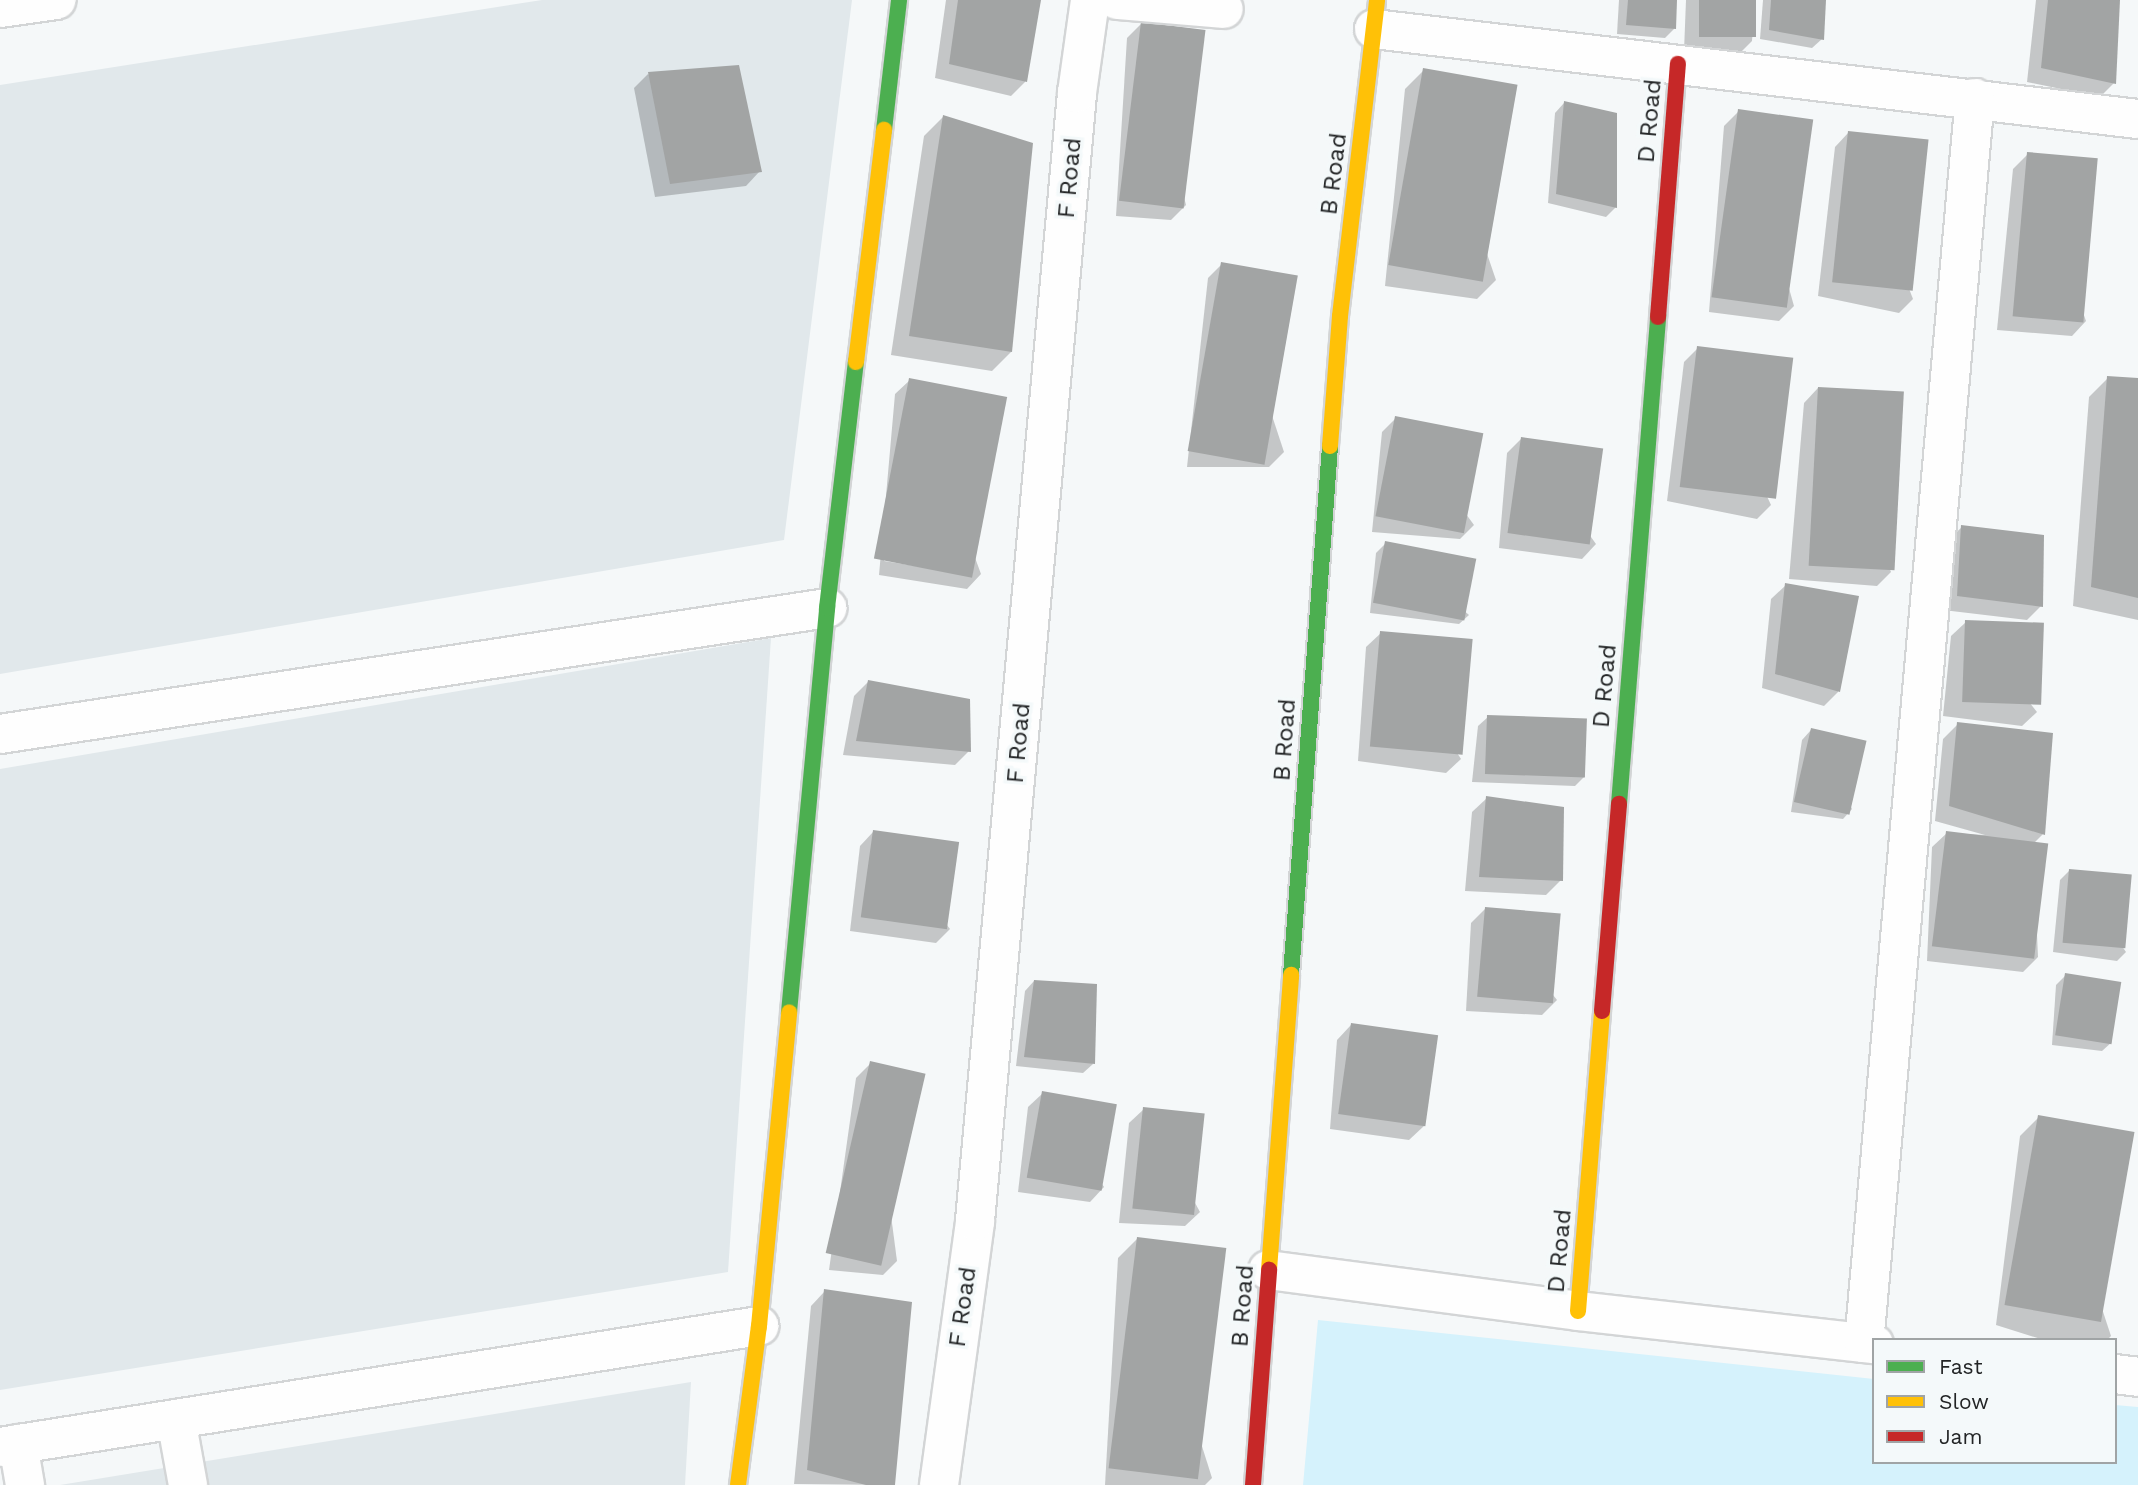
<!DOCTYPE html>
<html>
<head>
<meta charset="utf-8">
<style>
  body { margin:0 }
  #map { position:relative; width:2138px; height:1485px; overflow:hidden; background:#f5f8f9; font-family:"Work Sans",sans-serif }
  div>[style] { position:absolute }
  .built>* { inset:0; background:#e1e8eb }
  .green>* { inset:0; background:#d5f2fc }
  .shadow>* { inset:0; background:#0003 }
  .building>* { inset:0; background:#a2a4a4; transform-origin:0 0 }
  .roads { filter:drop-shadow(2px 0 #d3d5d6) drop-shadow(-2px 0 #d3d5d6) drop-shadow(0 2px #d3d5d6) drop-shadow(0 -2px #d3d5d6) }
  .street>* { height:38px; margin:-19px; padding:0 19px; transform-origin:19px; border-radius:19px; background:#fefefe }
  .fast>* { height:16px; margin:-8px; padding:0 8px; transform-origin:8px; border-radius:8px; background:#4caf50 }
  .slow>* { height:16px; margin:-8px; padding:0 8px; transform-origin:8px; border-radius:8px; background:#ffc107 }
  .jam>* { height:16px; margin:-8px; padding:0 8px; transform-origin:8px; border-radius:8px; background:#c62828 }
  span { translate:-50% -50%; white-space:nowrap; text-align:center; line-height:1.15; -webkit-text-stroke:7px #f4f9fa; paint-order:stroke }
  .street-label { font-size:24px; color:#222425 }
  .legend { position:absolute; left:1872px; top:1338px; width:245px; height:126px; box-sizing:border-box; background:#f4f9fa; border:2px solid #a0a4a5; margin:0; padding:9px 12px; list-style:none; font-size:21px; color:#222425 }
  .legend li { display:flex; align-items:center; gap:14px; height:35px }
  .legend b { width:35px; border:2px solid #a0a4a5 }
</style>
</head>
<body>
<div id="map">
  <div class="built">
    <i style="clip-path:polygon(542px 0,852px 0,784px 540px,0 674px,0 85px)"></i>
    <i style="clip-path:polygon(771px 638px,728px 1272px,0 1390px,0 769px)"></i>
    <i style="clip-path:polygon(691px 1382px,685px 1485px,60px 1485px)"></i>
  </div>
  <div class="green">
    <i style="clip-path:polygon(1318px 1320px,1874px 1379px,1874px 1462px,2115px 1462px,2115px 1405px,2138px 1407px,2138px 1485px,1303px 1485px)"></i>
  </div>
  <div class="shadow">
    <i style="clip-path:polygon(946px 0,1039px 0,1025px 82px,1011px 96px,935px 78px)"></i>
    <i style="clip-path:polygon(1619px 0,1676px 0,1674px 29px,1665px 38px,1617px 34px)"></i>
    <i style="clip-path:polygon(1686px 0,1755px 0,1752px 41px,1738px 55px,1684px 51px)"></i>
    <i style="clip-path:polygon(1763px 0,1824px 0,1822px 39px,1812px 48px,1760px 39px)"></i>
    <i style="clip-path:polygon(2036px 0,2118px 0,2114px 83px,2100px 97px,2027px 82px)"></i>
    <i style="clip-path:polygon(1141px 24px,1186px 205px,1171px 220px,1116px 216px,1127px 38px)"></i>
    <i style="clip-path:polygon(1424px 70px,1496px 280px,1477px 299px,1385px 286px,1405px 89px)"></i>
    <i style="clip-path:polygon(648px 74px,760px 171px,746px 186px,655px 197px,634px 88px)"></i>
    <i style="clip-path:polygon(1564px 103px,1616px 207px,1606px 217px,1548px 203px,1555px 113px)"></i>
    <i style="clip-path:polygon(1739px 111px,1794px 306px,1779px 321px,1709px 312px,1724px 126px)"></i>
    <i style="clip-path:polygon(943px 117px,1011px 352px,992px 371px,891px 355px,924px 136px)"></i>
    <i style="clip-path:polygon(1849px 132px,1913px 299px,1899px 313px,1818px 296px,1835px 147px)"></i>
    <i style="clip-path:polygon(2028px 154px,2086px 321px,2072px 336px,1997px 330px,2013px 169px)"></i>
    <i style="clip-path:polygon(1222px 264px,1284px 452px,1269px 467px,1187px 467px,1208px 278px)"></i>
    <i style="clip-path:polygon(1698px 348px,1771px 505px,1757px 519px,1667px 501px,1684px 362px)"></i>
    <i style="clip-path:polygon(2108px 378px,2138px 380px,2138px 620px,2073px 606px,2089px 397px)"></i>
    <i style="clip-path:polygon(evenodd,910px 380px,981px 574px,967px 589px,879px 575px,895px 394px,910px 380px,884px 558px,972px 571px,972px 575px,884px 561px,884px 558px)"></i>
    <i style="clip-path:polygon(1818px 388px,1891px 572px,1877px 586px,1789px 579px,1804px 403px)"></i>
    <i style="clip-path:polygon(1396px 418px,1474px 525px,1460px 539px,1372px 532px,1382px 432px)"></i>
    <i style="clip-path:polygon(1521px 439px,1596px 544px,1582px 559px,1499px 548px,1507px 453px)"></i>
    <i style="clip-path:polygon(1962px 527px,2041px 606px,2027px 620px,1943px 610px,1947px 541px)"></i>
    <i style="clip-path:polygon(1386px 543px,1469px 615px,1459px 624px,1370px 613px,1376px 553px)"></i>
    <i style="clip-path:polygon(1786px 585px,1857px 598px,1838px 692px,1824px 706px,1762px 688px,1771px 599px)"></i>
    <i style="clip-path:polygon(1966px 622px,2037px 712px,2022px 726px,1943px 716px,1951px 636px)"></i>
    <i style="clip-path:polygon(1381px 633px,1461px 759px,1446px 773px,1358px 761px,1366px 647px)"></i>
    <i style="clip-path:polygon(868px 682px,969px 751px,955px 765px,843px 755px,854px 696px)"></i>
    <i style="clip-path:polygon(1488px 717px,1585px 776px,1575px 786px,1472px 782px,1478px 726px)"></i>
    <i style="clip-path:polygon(1958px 724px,2043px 834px,2033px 844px,2038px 957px,2023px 972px,1927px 961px,1932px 847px,1947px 833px,1985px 835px,1935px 821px,1943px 739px)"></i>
    <i style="clip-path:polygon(1811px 730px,1852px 809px,1843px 819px,1791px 812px,1802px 740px)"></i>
    <i style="clip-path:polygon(1487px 798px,1561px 880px,1546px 895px,1465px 891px,1472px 812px)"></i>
    <i style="clip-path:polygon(874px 831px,950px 929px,936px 943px,850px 931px,860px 846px)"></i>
    <i style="clip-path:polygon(2070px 870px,2126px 952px,2117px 961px,2053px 952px,2060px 880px)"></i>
    <i style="clip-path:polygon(1485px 909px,1557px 1000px,1542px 1015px,1466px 1011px,1471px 923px)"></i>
    <i style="clip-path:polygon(2066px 975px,2112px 1042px,2102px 1051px,2052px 1045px,2056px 985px)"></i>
    <i style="clip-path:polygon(1034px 981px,1093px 1064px,1083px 1073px,1016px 1066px,1025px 991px)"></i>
    <i style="clip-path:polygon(1351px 1025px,1424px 1126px,1409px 1140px,1330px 1129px,1337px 1040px)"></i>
    <i style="clip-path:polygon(871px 1063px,897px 1261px,883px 1275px,829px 1270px,856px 1078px)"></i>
    <i style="clip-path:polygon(1043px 1093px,1104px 1187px,1090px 1202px,1018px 1192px,1028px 1107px)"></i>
    <i style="clip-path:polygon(1144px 1109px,1200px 1212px,1185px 1226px,1119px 1223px,1129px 1123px)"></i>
    <i style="clip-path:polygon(2039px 1117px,2111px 1336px,2107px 1340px,2044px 1340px,1996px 1325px,2020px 1136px)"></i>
    <i style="clip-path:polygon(1137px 1239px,1212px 1478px,1205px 1485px,1105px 1485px,1118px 1258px)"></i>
    <i style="clip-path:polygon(825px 1291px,894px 1485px,794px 1484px,811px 1306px)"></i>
  </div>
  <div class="building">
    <i style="clip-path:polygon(958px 0,1041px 0,1027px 82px,949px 64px)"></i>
    <i style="clip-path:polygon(1628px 0,1677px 0,1676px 29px,1626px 25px)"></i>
    <i style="left:1699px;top:0;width:57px;height:37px"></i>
    <i style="clip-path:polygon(1771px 0,1826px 0,1824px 40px,1769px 30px)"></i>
    <i style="clip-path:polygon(2048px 0,2120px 0,2116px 84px,2041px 68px)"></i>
    <i style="left:1141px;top:22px;width:65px;height:180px;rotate:7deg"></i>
    <i style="clip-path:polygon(739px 65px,762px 172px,670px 184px,648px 72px)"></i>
    <i style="left:1423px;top:68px;width:96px;height:200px;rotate:10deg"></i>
    <i style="clip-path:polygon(1564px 101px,1617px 113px,1617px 208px,1556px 194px)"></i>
    <i style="left:1738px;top:109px;width:76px;height:190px;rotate:8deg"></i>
    <i style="clip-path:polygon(943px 115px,1033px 143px,1012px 352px,909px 336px)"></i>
    <i style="left:1848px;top:131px;width:81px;height:152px;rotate:6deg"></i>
    <i style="left:2027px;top:152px;width:71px;height:165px;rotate:5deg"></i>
    <i style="left:1221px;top:262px;width:78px;height:192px;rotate:10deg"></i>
    <i style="left:1697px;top:346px;width:97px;height:142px;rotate:7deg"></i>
    <i style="clip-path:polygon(2107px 376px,2138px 378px,2138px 598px,2091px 587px)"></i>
    <i style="left:909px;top:378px;width:100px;height:184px;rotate:11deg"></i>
    <i style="left:1818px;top:387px;width:86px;height:179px;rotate:3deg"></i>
    <i style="left:1395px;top:416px;width:90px;height:102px;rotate:11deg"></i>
    <i style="left:1521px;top:437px;width:83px;height:97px;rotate:8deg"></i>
    <i style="clip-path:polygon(1961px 525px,2044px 535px,2043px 607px,1957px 596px)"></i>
    <i style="left:1385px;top:541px;width:93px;height:63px;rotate:11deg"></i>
    <i style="clip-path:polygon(1785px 583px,1859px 596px,1840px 692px,1775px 674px)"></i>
    <i style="left:1965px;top:620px;width:79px;height:82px;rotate:2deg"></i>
    <i style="left:1380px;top:631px;width:93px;height:116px;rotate:5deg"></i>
    <i style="clip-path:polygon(868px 680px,970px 699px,971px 752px,856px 741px)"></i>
    <i style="left:1487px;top:715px;width:100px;height:59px;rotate:2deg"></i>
    <i style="clip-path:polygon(1957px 722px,2053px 733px,2045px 835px,1949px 806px)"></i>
    <i style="left:1811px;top:728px;width:57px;height:76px;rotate:13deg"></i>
    <i style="clip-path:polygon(1486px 796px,1564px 807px,1563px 881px,1479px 877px)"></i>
    <i style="left:873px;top:830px;width:87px;height:88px;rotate:8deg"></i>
    <i style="left:1946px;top:831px;width:103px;height:116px;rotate:7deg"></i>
    <i style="left:2069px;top:869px;width:63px;height:74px;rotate:5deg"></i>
    <i style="left:1485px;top:907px;width:76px;height:90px;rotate:5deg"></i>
    <i style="left:2065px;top:973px;width:57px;height:63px;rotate:9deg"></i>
    <i style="clip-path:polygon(1034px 980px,1097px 984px,1095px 1064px,1024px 1057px)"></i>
    <i style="left:1351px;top:1023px;width:88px;height:92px;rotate:8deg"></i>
    <i style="left:870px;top:1061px;width:57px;height:197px;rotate:13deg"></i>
    <i style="left:1042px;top:1091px;width:76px;height:88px;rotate:10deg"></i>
    <i style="left:1143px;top:1107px;width:62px;height:102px;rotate:6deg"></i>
    <i style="left:2038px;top:1115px;width:98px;height:193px;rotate:10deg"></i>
    <i style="left:1137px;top:1237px;width:90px;height:233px;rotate:7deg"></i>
    <i style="clip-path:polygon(824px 1289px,912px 1302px,895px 1485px,866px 1485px,807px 1470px)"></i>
  </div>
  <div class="roads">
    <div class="street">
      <i style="left:1117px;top:0;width:107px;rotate:4.8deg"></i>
      <i style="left:0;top:8px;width:57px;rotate:-8.1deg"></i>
      <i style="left:1374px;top:29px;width:769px;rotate:6.72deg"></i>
      <i style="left:0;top:734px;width:837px;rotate:-8.66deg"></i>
      <i style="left:1268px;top:1270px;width:313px;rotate:7.5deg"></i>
      <i style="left:1578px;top:1311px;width:298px;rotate:6.4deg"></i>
      <i style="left:1864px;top:1343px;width:1250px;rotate:-84.91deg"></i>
      <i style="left:2115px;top:1374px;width:23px;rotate:7deg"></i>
      <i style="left:176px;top:1419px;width:67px;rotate:79.7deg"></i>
      <i style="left:18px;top:1444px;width:42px;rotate:80.3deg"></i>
      <i style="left:0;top:1447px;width:769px;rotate:-9.06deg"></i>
      <i style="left:939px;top:1485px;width:266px;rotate:-82.2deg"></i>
      <i style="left:975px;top:1221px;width:1133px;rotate:-84.83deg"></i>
      <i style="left:1077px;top:93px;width:94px;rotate:-82deg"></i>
    </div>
    <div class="fast">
      <i style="left:884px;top:130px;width:131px;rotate:-83.4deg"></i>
      <i style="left:1619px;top:804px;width:489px;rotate:-85.4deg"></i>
      <i style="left:1291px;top:975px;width:530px;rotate:-85.78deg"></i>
      <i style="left:789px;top:1012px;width:406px;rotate:-84.6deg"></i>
      <i style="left:827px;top:608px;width:248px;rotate:-83.3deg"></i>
    </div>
    <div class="slow">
      <i style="left:856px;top:362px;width:234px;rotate:-83.1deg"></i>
      <i style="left:1330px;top:446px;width:130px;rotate:-85.6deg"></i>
      <i style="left:1340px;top:316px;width:318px;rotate:-83.3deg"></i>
      <i style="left:1269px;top:1270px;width:296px;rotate:-85.7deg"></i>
      <i style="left:1578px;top:1311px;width:301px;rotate:-85.4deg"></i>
      <i style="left:738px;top:1485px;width:160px;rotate:-82.5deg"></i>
      <i style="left:759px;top:1326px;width:315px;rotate:-84.5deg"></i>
    </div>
    <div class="jam">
      <i style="left:1658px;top:317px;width:254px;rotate:-85.5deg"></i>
      <i style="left:1602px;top:1011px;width:208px;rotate:-85.3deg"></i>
      <i style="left:1253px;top:1485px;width:216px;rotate:-85.7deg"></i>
    </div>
  </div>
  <div class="street-label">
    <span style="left:1650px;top:121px;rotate:-85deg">D Road</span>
    <span style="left:1334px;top:174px;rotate:-83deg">B Road</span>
    <span style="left:1070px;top:178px;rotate:-85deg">F Road</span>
    <span style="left:1605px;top:686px;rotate:-85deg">D Road</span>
    <span style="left:1285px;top:740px;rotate:-86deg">B Road</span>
    <span style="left:1019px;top:743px;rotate:-85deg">F Road</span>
    <span style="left:1560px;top:1251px;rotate:-85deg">D Road</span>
    <span style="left:1243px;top:1306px;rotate:-86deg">B Road</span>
    <span style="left:963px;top:1307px;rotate:-82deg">F Road</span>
  </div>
  <ul class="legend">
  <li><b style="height:9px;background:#4caf50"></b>Fast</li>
  <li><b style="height:9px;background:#ffc107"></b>Slow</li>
  <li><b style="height:9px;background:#c62828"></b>Jam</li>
  </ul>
</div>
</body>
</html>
